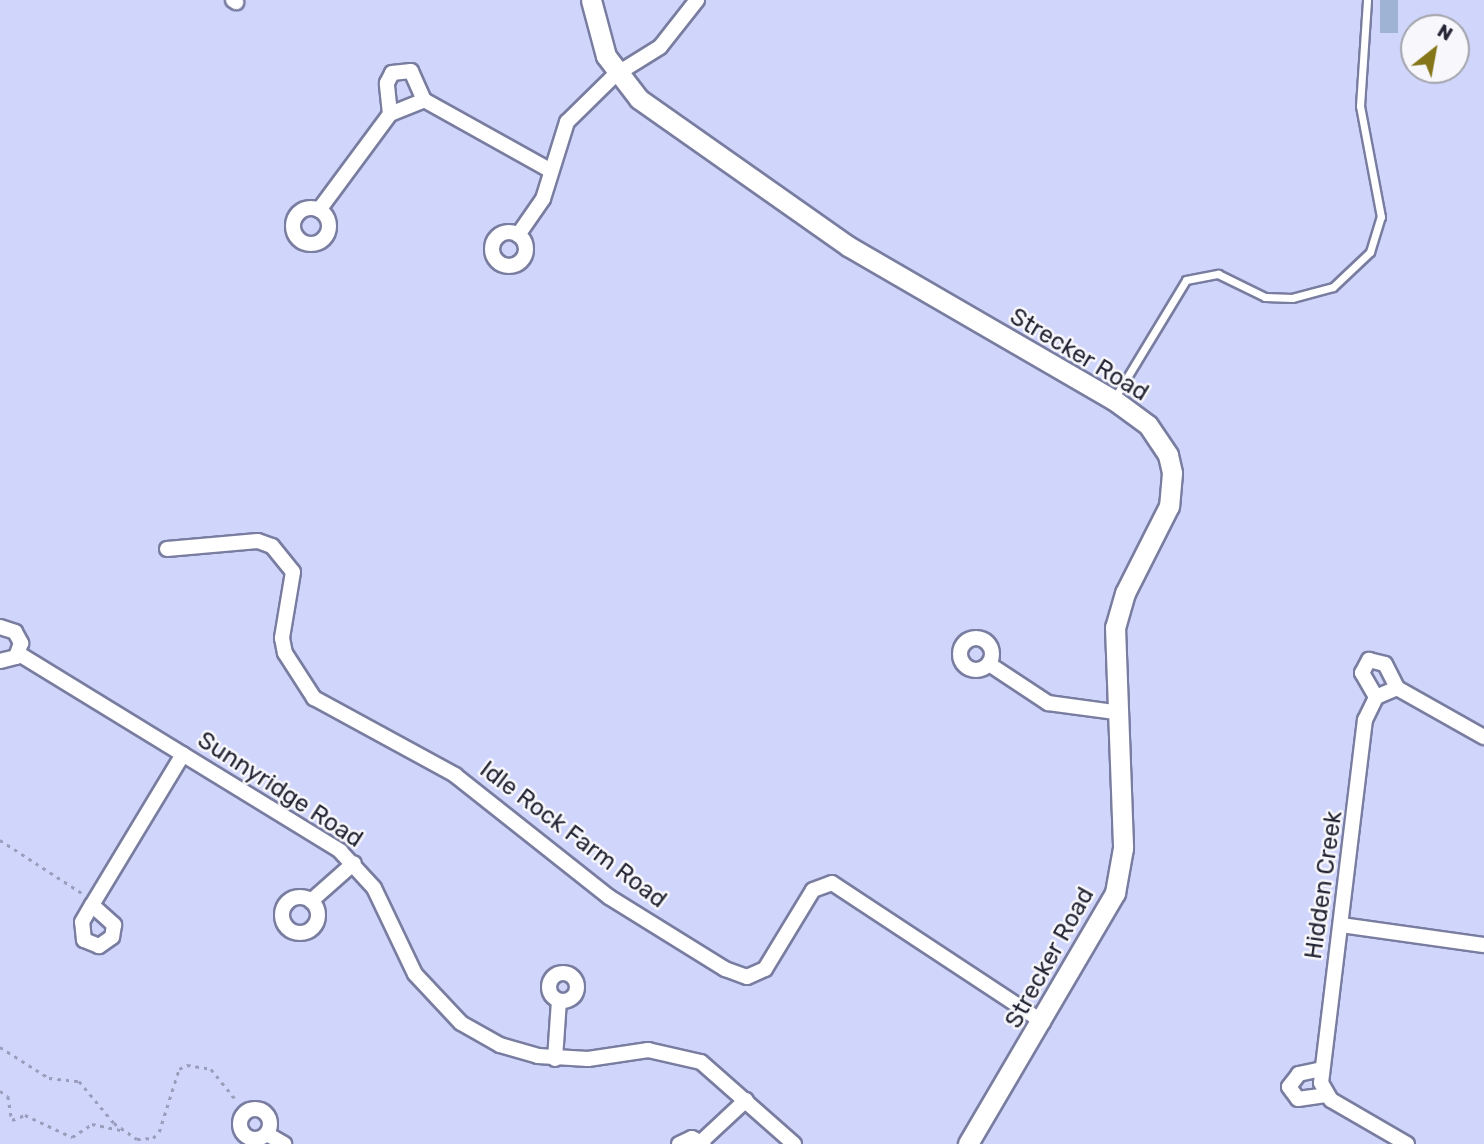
<!DOCTYPE html>
<html>
<head>
<meta charset="utf-8">
<style>
  body { margin:0 }
  #map { position:relative; width:1484px; height:1144px; overflow:hidden; background:#d0d5fb; font-family:Rubik,sans-serif }
  div>[style] { position:absolute }
  .building>* { inset:0; background:#9fb4d5; transform-origin:0 0 }
  .path>* { height:2.5px; margin-top:-1.25px; transform-origin:0; background:repeating-linear-gradient(90deg,#9a9dbc 0 3.5px,transparent 0 8.5px) }
  .roads { filter:drop-shadow(2px 0 #797da0) drop-shadow(-2px 0 #797da0) drop-shadow(0 2px #797da0) drop-shadow(0 -2px #797da0) }
  .lane>* { height:7px; margin:-3.5px; padding:0 3.5px; transform-origin:3.5px; border-radius:3.5px; background:#fff }
  .street>* { height:14px; margin:-7px; padding:0 7px; transform-origin:7px; border-radius:7px; background:#fff }
  .street>.ring { margin:-7px; padding:0; box-sizing:content-box; background:none; border:14px solid #fff; border-radius:50% }
  .secondary>* { height:19px; margin:-9.5px; padding:0 9.5px; transform-origin:9.5px; border-radius:9.5px; background:#fff }
  span { translate:-50% -50%; white-space:nowrap; text-align:center; line-height:1.15; -webkit-text-stroke:5px #f8f8fc; paint-order:stroke }
  .street-label { font-size:24px; color:#242534 }
  .north { position:absolute; left:1400px; top:14px; width:70px; height:70px; box-sizing:border-box; background:#f8f8fc; border:2px solid #a3a4ac; border-radius:50%; rotate:31deg; font-size:19px; font-weight:700; line-height:28px; text-align:center; color:#242534 }
  .north::after { content:''; display:block; margin:auto; width:24px; height:32px; background:#857619; clip-path:polygon(50% 0,100% 100%,50% 72%,0 100%) }
</style>
</head>
<body>
<div id="map">
  <div class="building">
    <i style="left:1380px;top:0;width:18px;height:33px"></i>
  </div>
  <div class="path">
    <i style="left:0;top:840px;width:98px;rotate:32.9deg"></i>
    <i style="left:0;top:1047px;width:58px;rotate:32.3deg"></i>
    <i style="left:49px;top:1078px;width:30px;rotate:6deg"></i>
    <i style="left:79px;top:1081px;width:55px;rotate:50.2deg"></i>
    <i style="left:114px;top:1123px;width:28px;rotate:35deg"></i>
    <i style="left:137px;top:1139px;width:16px;rotate:-4deg"></i>
    <i style="left:153px;top:1138px;width:8px;rotate:-45deg"></i>
    <i style="left:159px;top:1132px;width:66px;rotate:-72.4deg"></i>
    <i style="left:179px;top:1069px;width:9px;rotate:-27deg"></i>
    <i style="left:187px;top:1065px;width:24px;rotate:9deg"></i>
    <i style="left:211px;top:1069px;width:40px;rotate:51deg"></i>
    <i style="left:0;top:1091px;width:9px;rotate:32deg"></i>
    <i style="left:8px;top:1096px;width:24px;rotate:81deg"></i>
    <i style="left:12px;top:1120px;width:14px;rotate:-21deg"></i>
    <i style="left:25px;top:1115px;width:52px;rotate:25.1deg"></i>
    <i style="left:72px;top:1137px;width:24px;rotate:-33deg"></i>
    <i style="left:92px;top:1124px;width:33px;rotate:12deg"></i>
  </div>
  <div class="roads">
    <div class="lane">
      <i style="left:1114px;top:399px;width:139px;rotate:-58.8deg"></i>
      <i style="left:1186px;top:280px;width:33px;rotate:-11deg"></i>
      <i style="left:1218px;top:274px;width:52px;rotate:26.1deg"></i>
      <i style="left:1265px;top:297px;width:27px;rotate:2deg"></i>
      <i style="left:1292px;top:298px;width:42px;rotate:-15deg"></i>
      <i style="left:1333px;top:287px;width:51px;rotate:-43.4deg"></i>
      <i style="left:1370px;top:252px;width:37px;rotate:-73deg"></i>
      <i style="left:1381px;top:217px;width:113px;rotate:-100.7deg"></i>
      <i style="left:1360px;top:106px;width:106px;rotate:-86.2deg"></i>
    </div>
    <div class="street">
      <i style="left:233px;top:0;width:4px;rotate:34deg"></i>
      <i style="left:390px;top:114px;width:31px;rotate:-96deg"></i>
      <i style="left:387px;top:83px;width:11px;rotate:-63deg"></i>
      <i style="left:392px;top:73px;width:19px;rotate:-6deg"></i>
      <i style="left:411px;top:71px;width:32px;rotate:66deg"></i>
      <i class="ring" style="left:293px;top:208px;width:22px;height:22px"></i>
      <i style="left:319px;top:210px;width:119px;rotate:-53.5deg"></i>
      <i style="left:390px;top:114px;width:37px;rotate:-22deg"></i>
      <i style="left:424px;top:100px;width:144px;rotate:29.1deg"></i>
      <i class="ring" style="left:492px;top:232px;width:20px;height:20px"></i>
      <i style="left:518px;top:235px;width:44px;rotate:-55.2deg"></i>
      <i style="left:543px;top:199px;width:81px;rotate:-72.7deg"></i>
      <i style="left:567px;top:122px;width:67px;rotate:-44.4deg"></i>
      <i style="left:615px;top:75px;width:53px;rotate:-31.9deg"></i>
      <i style="left:660px;top:47px;width:60px;rotate:-51.8deg"></i>
      <i style="left:167px;top:549px;width:91px;rotate:-5deg"></i>
      <i style="left:258px;top:541px;width:15px;rotate:20deg"></i>
      <i style="left:272px;top:546px;width:33px;rotate:51deg"></i>
      <i style="left:293px;top:572px;width:67px;rotate:99.5deg"></i>
      <i style="left:282px;top:638px;width:15px;rotate:79deg"></i>
      <i style="left:285px;top:653px;width:54px;rotate:57.2deg"></i>
      <i style="left:314px;top:698px;width:161px;rotate:28.6deg"></i>
      <i style="left:455px;top:775px;width:196px;rotate:38.4deg"></i>
      <i style="left:609px;top:897px;width:137px;rotate:31.8deg"></i>
      <i style="left:725px;top:969px;width:23px;rotate:20deg"></i>
      <i style="left:747px;top:977px;width:20px;rotate:-24deg"></i>
      <i style="left:765px;top:969px;width:92px;rotate:-58.7deg"></i>
      <i style="left:813px;top:890px;width:20px;rotate:-20deg"></i>
      <i style="left:832px;top:883px;width:253px;rotate:33.4deg"></i>
      <i style="left:0;top:627px;width:16px;rotate:18deg"></i>
      <i style="left:15px;top:632px;width:13px;rotate:61deg"></i>
      <i style="left:21px;top:643px;width:15px;rotate:110deg"></i>
      <i style="left:16px;top:657px;width:16px;rotate:166deg"></i>
      <i class="ring" style="left:960px;top:638px;width:18px;height:18px"></i>
      <i style="left:19px;top:654px;width:377px;rotate:31.5deg"></i>
      <i style="left:340px;top:851px;width:50px;rotate:47.4deg"></i>
      <i style="left:374px;top:888px;width:95px;rotate:64.5deg"></i>
      <i style="left:415px;top:974px;width:67px;rotate:46.8deg"></i>
      <i style="left:461px;top:1023px;width:45px;rotate:29.4deg"></i>
      <i style="left:500px;top:1045px;width:40px;rotate:16deg"></i>
      <i style="left:538px;top:1056px;width:50px;rotate:3.4deg"></i>
      <i style="left:588px;top:1059px;width:61px;rotate:-8.5deg"></i>
      <i style="left:648px;top:1050px;width:54px;rotate:12.8deg"></i>
      <i style="left:701px;top:1062px;width:124px;rotate:41.4deg"></i>
      <i style="left:989px;top:664px;width:71px;rotate:33.5deg"></i>
      <i style="left:1048px;top:703px;width:68px;rotate:7.7deg"></i>
      <i style="left:1376px;top:697px;width:28px;rotate:-120deg"></i>
      <i style="left:1362px;top:673px;width:15px;rotate:-62deg"></i>
      <i style="left:1369px;top:660px;width:16px;rotate:14deg"></i>
      <i style="left:1385px;top:664px;width:27px;rotate:63deg"></i>
      <i class="ring" style="left:282px;top:897px;width:22px;height:22px"></i>
      <i style="left:311px;top:901px;width:57px;rotate:-41.5deg"></i>
      <i style="left:92px;top:905px;width:30px;rotate:42deg"></i>
      <i style="left:114px;top:925px;width:12px;rotate:99deg"></i>
      <i style="left:112px;top:937px;width:16px;rotate:145deg"></i>
      <i style="left:99px;top:946px;width:16px;rotate:-158deg"></i>
      <i style="left:84px;top:940px;width:18px;rotate:-96deg"></i>
      <i style="left:82px;top:922px;width:20px;rotate:-60deg"></i>
      <i style="left:92px;top:905px;width:176px;rotate:-58.9deg"></i>
      <i style="left:1341px;top:925px;width:144px;rotate:8deg"></i>
      <i class="ring" style="left:549px;top:973px;width:14px;height:14px"></i>
      <i style="left:555px;top:1059px;width:58px;rotate:-86.1deg"></i>
      <i style="left:1322px;top:1069px;width:24px;rotate:168deg"></i>
      <i style="left:1299px;top:1074px;width:16px;rotate:128deg"></i>
      <i style="left:1289px;top:1087px;width:15px;rotate:53deg"></i>
      <i style="left:1298px;top:1099px;width:28px;rotate:-8deg"></i>
      <i class="ring" style="left:240px;top:1109px;width:16px;height:16px"></i>
      <i style="left:267px;top:1134px;width:20px;rotate:30deg"></i>
      <i style="left:702px;top:1141px;width:60px;rotate:-43deg"></i>
      <i style="left:679px;top:1144px;width:14px;rotate:-25deg"></i>
      <i style="left:692px;top:1138px;width:13px;rotate:27deg"></i>
      <i style="left:1407px;top:1144px;width:88px;rotate:-149.9deg"></i>
      <i style="left:1331px;top:1100px;width:20px;rotate:-120deg"></i>
      <i style="left:1321px;top:1083px;width:366px;rotate:-83.1deg"></i>
      <i style="left:1365px;top:720px;width:25px;rotate:-64deg"></i>
      <i style="left:1376px;top:697px;width:23px;rotate:-23deg"></i>
      <i style="left:1397px;top:688px;width:100px;rotate:29.4deg"></i>
    </div>
    <div class="secondary">
      <i style="left:591px;top:0;width:58px;rotate:75deg"></i>
      <i style="left:606px;top:56px;width:54px;rotate:52.5deg"></i>
      <i style="left:639px;top:99px;width:256px;rotate:35.1deg"></i>
      <i style="left:848px;top:246px;width:307px;rotate:30.1deg"></i>
      <i style="left:1114px;top:400px;width:42px;rotate:36.3deg"></i>
      <i style="left:1148px;top:425px;width:36px;rotate:56deg"></i>
      <i style="left:1168px;top:455px;width:18px;rotate:77deg"></i>
      <i style="left:1172px;top:473px;width:33px;rotate:95deg"></i>
      <i style="left:1169px;top:506px;width:97px;rotate:116.8deg"></i>
      <i style="left:1125px;top:593px;width:35px;rotate:106deg"></i>
      <i style="left:1115px;top:627px;width:221px;rotate:87.9deg"></i>
      <i style="left:1123px;top:848px;width:46px;rotate:100.1deg"></i>
      <i style="left:1115px;top:893px;width:291px;rotate:120.4deg"></i>
    </div>
  </div>
  <div class="street-label">
    <span style="left:1079px;top:355px;rotate:31deg">Strecker Road</span>
    <span style="left:280px;top:790px;rotate:33deg">Sunnyridge Road</span>
    <span style="left:573px;top:835px;rotate:37deg">Idle Rock Farm Road</span>
    <span style="left:1324px;top:885px;rotate:-82deg">Hidden Creek</span>
    <span style="left:1050px;top:958px;rotate:-61deg">Strecker Road</span>
  </div>
  <div class="north">N</div>
</div>
</body>
</html>
